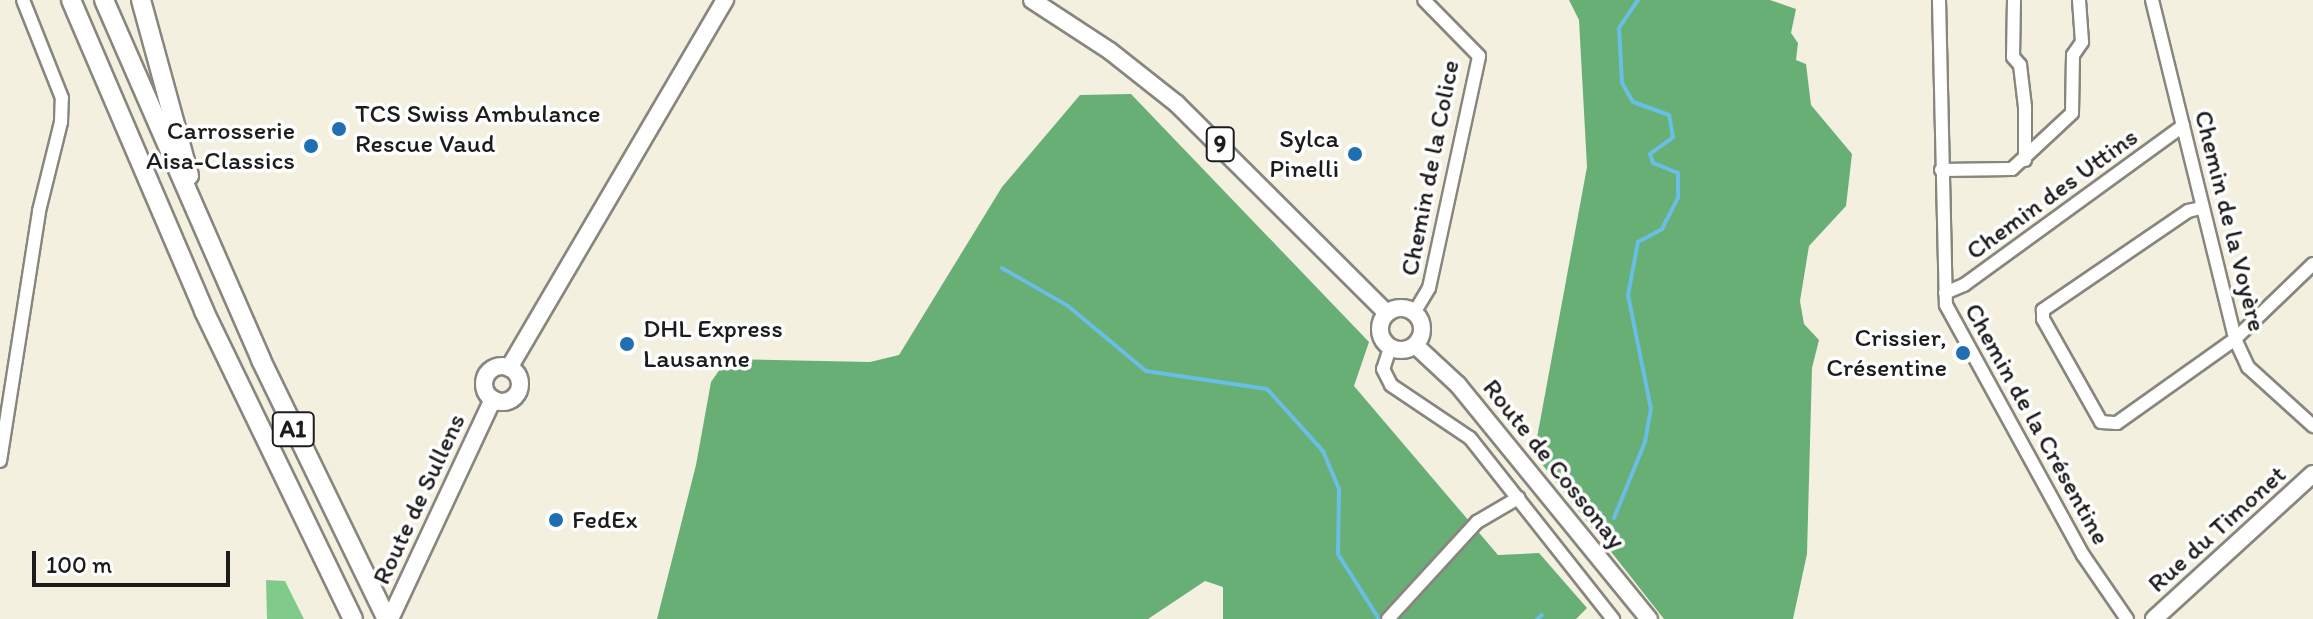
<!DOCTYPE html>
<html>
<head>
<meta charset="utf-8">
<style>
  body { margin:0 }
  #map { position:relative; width:2313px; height:619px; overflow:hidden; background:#f4f0df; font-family:Itim,sans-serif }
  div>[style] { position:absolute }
  .green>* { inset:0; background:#80cb89 }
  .forest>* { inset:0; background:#68af75 }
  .stream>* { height:4px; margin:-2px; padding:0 2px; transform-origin:2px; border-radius:2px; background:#68bee5 }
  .roads { filter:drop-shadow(2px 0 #88867e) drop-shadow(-2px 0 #88867e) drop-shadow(0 2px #88867e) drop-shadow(0 -2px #88867e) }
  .minor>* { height:12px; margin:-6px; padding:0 6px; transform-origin:6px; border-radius:6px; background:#fff }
  .major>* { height:16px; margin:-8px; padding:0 8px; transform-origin:8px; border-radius:8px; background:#fff }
  .major>.ring { margin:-8px; padding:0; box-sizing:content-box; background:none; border:16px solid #fff; border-radius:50% }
  .highway>* { height:18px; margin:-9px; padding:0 9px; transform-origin:9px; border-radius:9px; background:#fff }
  .dots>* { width:22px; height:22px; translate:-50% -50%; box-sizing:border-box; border:4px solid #fff; border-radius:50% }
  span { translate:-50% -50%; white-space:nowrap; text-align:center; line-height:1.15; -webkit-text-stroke:7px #fff; paint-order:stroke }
  .shield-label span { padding:2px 6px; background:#fff; border:2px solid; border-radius:6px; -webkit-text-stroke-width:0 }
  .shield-label { font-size:24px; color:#1c1c1c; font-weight:700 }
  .poi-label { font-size:26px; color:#1c1c1c }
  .left { translate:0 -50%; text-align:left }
  .right { translate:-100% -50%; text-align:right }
  .street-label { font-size:26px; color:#1c1c1c }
  .scale { position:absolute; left:32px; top:551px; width:198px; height:36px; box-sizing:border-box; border:4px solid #1c1c1c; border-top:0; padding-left:10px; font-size:24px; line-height:28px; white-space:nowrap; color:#1c1c1c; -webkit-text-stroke:6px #fff; paint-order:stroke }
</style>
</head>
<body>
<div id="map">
  <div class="green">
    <i style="clip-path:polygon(266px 580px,285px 581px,304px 619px,267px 619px)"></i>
  </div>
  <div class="forest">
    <i style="clip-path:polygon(1569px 0,1770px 0,1796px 9px,1791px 33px,1798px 43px,1796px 60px,1806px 64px,1811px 105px,1852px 154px,1846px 206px,1809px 246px,1800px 301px,1804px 324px,1819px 340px,1812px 368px,1807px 554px,1793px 619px,1664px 619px,1534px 454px,1587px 167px,1579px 20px)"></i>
    <i style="clip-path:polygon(1131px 94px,1369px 342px,1354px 386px,1498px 555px,1539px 553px,1587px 608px,1576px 619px,1223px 619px,1223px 587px,1205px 581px,1148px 619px,657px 619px,696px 465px,711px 382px,727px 359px,870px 362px,899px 355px,1002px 187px,1080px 95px)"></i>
  </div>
  <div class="stream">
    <i style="left:1002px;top:268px;width:76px;rotate:29.9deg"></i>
    <i style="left:1068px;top:306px;width:102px;rotate:39.8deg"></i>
    <i style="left:1146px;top:371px;width:122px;rotate:8.5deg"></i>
    <i style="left:1267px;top:389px;width:84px;rotate:47.9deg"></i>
    <i style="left:1323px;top:451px;width:41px;rotate:67.2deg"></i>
    <i style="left:1339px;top:489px;width:65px;rotate:90.9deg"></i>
    <i style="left:1338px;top:554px;width:77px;rotate:57.8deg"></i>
    <i style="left:1614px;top:518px;width:82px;rotate:-67.8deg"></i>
    <i style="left:1645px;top:442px;width:34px;rotate:-80deg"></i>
    <i style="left:1651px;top:409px;width:116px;rotate:-101.4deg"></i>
    <i style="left:1628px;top:295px;width:54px;rotate:-79.3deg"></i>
    <i style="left:1638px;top:242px;width:27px;rotate:-28deg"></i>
    <i style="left:1662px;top:229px;width:35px;rotate:-63deg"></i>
    <i style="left:1678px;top:198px;width:25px;rotate:-90deg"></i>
    <i style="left:1678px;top:173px;width:27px;rotate:-158deg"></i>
    <i style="left:1653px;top:163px;width:9px;rotate:-108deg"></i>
    <i style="left:1650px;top:154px;width:29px;rotate:-36deg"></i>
    <i style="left:1673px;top:137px;width:22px;rotate:-100deg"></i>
    <i style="left:1669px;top:115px;width:38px;rotate:-160deg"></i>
    <i style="left:1633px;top:102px;width:22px;rotate:-120deg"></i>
    <i style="left:1622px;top:83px;width:55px;rotate:-93.1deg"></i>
    <i style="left:1619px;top:28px;width:34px;rotate:-56deg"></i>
    <i style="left:1537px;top:619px;width:6px;rotate:-39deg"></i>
  </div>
  <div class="roads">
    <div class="minor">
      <i style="left:1939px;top:0;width:305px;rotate:88.7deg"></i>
      <i style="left:1946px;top:305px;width:285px;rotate:61.3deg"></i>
      <i style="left:2083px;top:555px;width:78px;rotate:55.5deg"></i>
      <i style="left:2014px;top:0;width:57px;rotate:91deg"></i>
      <i style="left:2013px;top:57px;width:11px;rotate:49deg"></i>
      <i style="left:2020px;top:65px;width:42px;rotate:83.2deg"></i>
      <i style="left:2025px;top:107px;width:53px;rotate:90deg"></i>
      <i style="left:2152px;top:0;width:349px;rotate:76.2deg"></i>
      <i style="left:2235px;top:339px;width:31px;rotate:65deg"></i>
      <i style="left:2248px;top:367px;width:88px;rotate:42.2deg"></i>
      <i style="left:1941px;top:170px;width:71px;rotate:-0.8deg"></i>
      <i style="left:2012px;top:169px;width:82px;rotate:-43deg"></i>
      <i style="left:2072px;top:113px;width:58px;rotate:-89deg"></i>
      <i style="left:2073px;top:55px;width:16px;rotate:-55deg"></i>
      <i style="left:2082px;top:42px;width:42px;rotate:-94.1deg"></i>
      <i style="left:2201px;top:208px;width:13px;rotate:167deg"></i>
      <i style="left:2188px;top:211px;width:176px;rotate:145.7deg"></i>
      <i style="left:2043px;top:310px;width:9px;rotate:90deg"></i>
      <i style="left:2043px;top:319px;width:118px;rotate:60.6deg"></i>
      <i style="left:2101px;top:422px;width:16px;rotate:4deg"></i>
      <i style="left:2117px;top:423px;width:145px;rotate:-35.4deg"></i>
      <i style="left:2235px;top:339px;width:108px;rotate:-43.9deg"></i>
      <i style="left:1945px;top:293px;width:21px;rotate:-23deg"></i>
      <i style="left:1964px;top:285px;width:271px;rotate:-36deg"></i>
      <i style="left:1414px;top:313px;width:29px;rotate:-59deg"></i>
      <i style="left:1429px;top:288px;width:237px;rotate:-77.8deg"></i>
      <i style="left:1479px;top:56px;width:78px;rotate:-134.5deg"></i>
      <i style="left:1390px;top:348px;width:22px;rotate:108deg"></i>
      <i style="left:1383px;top:369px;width:18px;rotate:63deg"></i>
      <i style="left:1391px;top:385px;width:95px;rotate:33.9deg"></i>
      <i style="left:1470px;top:438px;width:231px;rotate:51.7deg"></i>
      <i style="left:0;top:461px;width:253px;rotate:-81.1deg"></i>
      <i style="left:39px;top:211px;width:92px;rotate:-76.1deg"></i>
      <i style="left:61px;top:122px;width:24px;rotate:-88deg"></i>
      <i style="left:62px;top:98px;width:105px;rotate:-111.7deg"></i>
      <i style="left:1388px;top:619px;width:132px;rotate:-47.5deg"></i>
      <i style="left:1477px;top:522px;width:48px;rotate:-30.3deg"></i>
    </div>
    <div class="major">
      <i style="left:1032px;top:0;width:93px;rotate:33.2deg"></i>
      <i style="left:1110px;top:51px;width:85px;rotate:38.3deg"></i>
      <i style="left:1177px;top:104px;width:296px;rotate:44.9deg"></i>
      <i class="ring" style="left:1380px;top:308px;width:26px;height:26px"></i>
      <i style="left:1415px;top:345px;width:59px;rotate:42.9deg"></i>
      <i style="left:1458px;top:385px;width:302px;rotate:50.8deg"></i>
      <i class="ring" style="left:484px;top:366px;width:20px;height:20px"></i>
      <i style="left:509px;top:368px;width:427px;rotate:-59.6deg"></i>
      <i style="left:390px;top:619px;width:243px;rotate:-64.9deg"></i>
      <i style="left:2154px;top:619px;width:215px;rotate:-42.4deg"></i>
    </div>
    <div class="highway">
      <i style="left:71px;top:0;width:338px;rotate:66.8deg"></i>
      <i style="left:204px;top:311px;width:342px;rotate:64.2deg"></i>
      <i style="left:104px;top:0;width:393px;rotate:66.4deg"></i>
      <i style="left:261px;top:360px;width:288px;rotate:64.1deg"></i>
      <i style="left:141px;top:0;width:182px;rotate:74.7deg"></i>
    </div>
  </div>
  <div class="dots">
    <i style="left:339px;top:129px;background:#1f6fb2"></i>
    <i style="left:311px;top:146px;background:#1f6fb2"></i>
    <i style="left:1355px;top:154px;background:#1f6fb2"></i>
    <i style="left:627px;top:344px;background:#1f6fb2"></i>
    <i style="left:1963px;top:353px;background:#1f6fb2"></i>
    <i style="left:556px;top:520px;background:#1f6fb2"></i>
  </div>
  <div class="shield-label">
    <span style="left:1220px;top:144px">9</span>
    <span style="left:293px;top:429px">A1</span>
  </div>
  <div class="poi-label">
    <span class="left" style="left:355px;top:129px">TCS Swiss Ambulance<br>Rescue Vaud</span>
    <span class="right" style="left:295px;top:146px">Carrosserie<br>Aisa-Classics</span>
    <span class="right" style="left:1339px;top:154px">Sylca<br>Pinelli</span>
    <span class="left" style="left:643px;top:344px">DHL Express<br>Lausanne</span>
    <span class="right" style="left:1947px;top:353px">Crissier,<br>Crésentine</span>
    <span class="left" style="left:572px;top:520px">FedEx</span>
  </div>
  <div class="street-label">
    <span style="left:1430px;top:168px;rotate:-79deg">Chemin de la Colice</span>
    <span style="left:2052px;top:194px;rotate:-36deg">Chemin des Uttins</span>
    <span style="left:2230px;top:221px;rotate:76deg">Chemin de la Voyère</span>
    <span style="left:2037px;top:424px;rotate:61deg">Chemin de la Crésentine</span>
    <span style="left:1554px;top:464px;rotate:51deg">Route de Cossonay</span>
    <span style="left:419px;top:499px;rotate:-65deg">Route de Sullens</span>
    <span style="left:2217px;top:529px;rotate:-42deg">Rue du Timonet</span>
  </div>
  <div class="scale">100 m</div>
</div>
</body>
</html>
